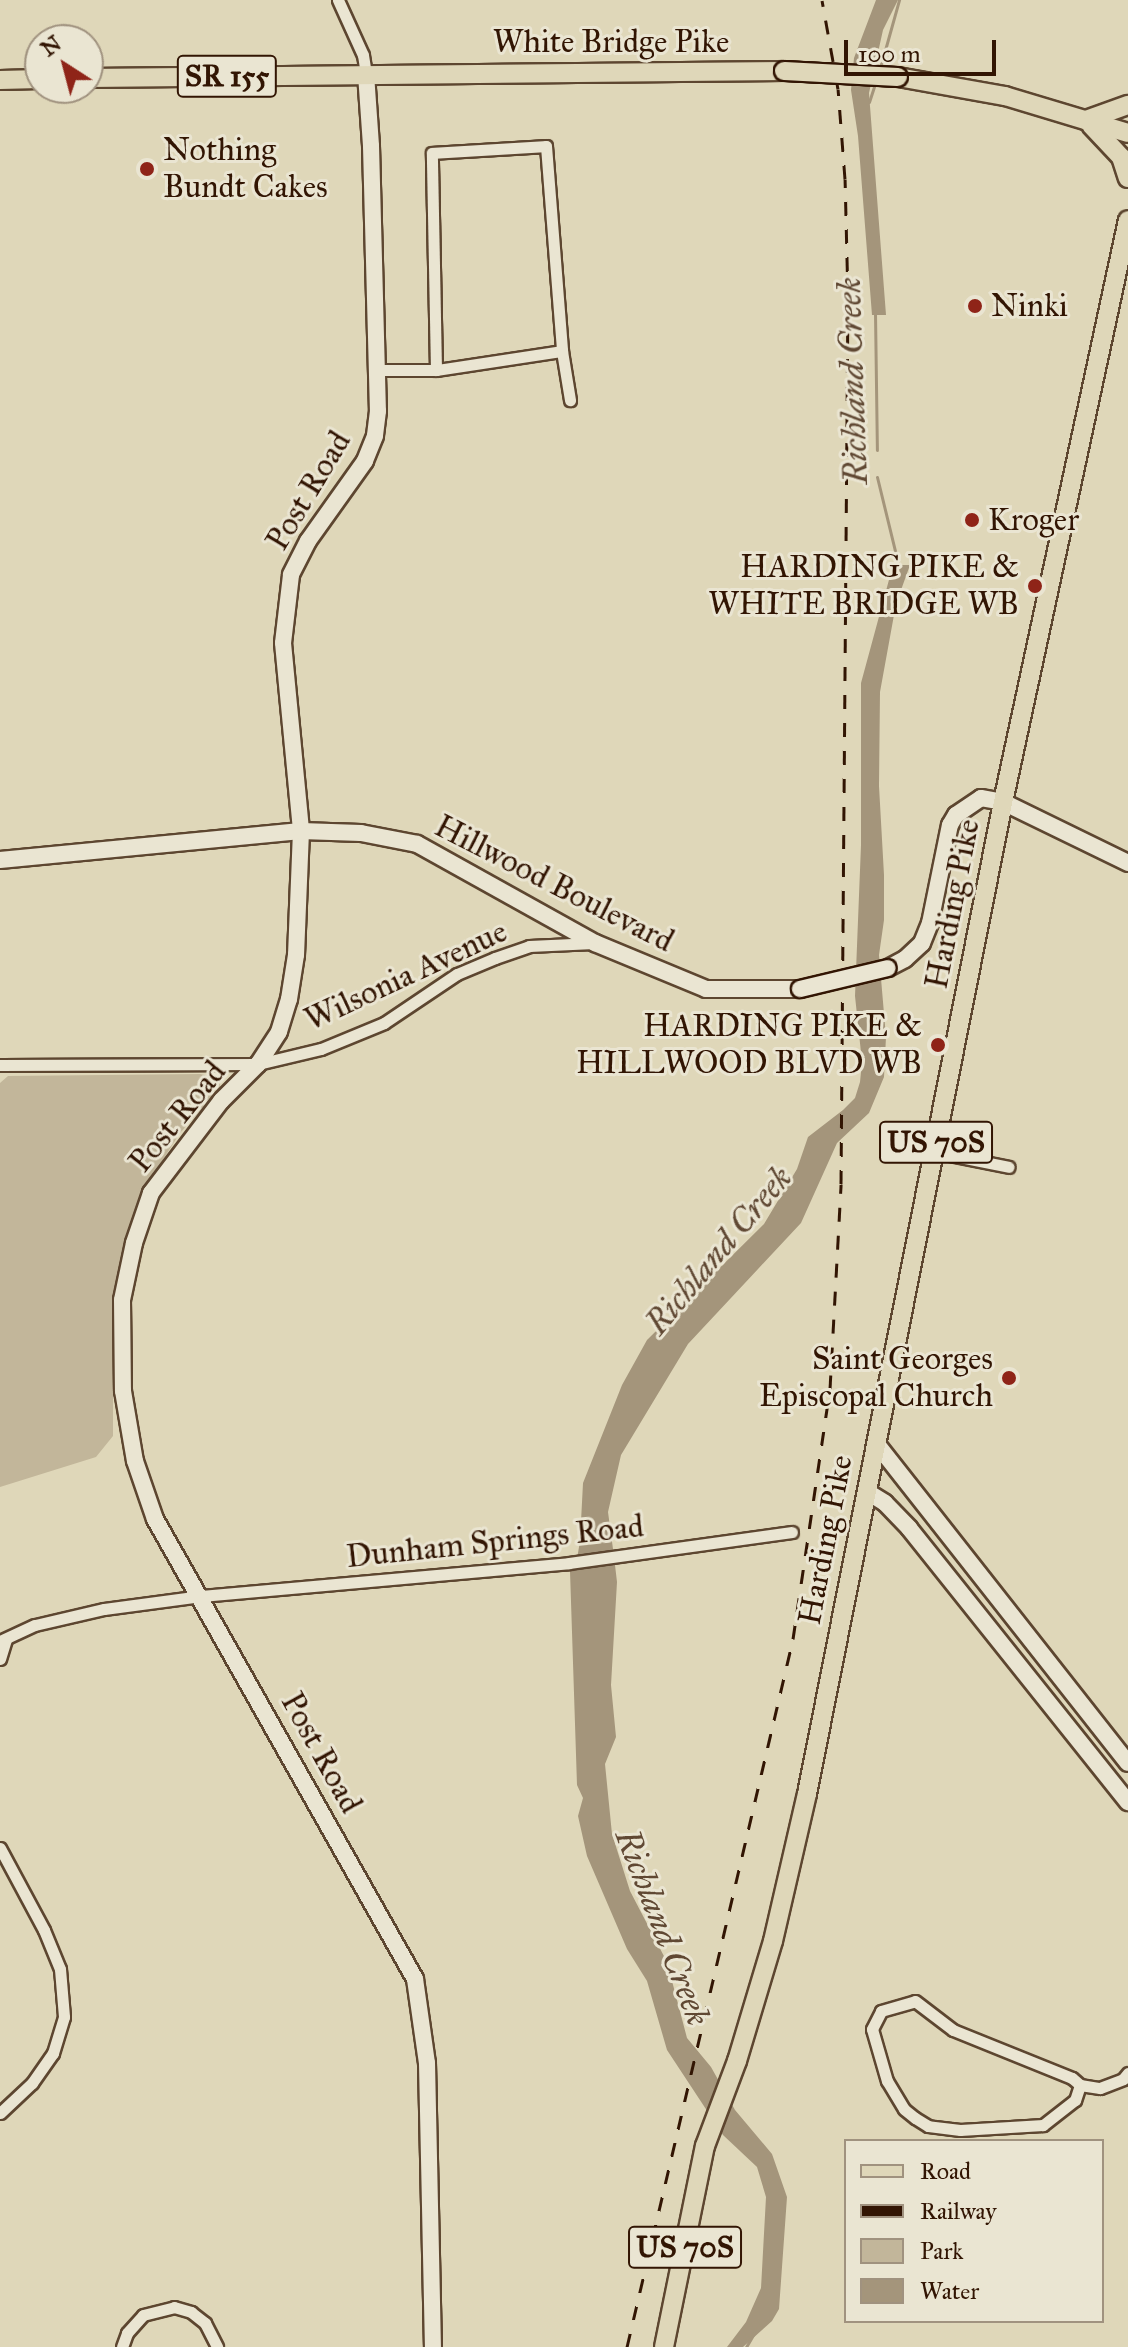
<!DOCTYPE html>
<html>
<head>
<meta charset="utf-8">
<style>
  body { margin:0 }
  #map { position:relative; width:1128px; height:2347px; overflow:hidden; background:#dfd7b9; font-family:"IM FELL Great Primer",serif }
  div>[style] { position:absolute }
  .green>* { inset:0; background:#c2b69a }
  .water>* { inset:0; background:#a4957b }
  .stream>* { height:3px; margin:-1.5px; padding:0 1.5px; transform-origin:1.5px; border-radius:1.5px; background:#a4957b }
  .roads { filter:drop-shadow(2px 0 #5d4630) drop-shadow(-2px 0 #5d4630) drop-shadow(0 2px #5d4630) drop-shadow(0 -2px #5d4630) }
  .street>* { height:11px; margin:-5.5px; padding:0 5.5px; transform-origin:5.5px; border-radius:5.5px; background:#eae5d2 }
  .secondary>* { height:16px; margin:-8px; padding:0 8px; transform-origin:8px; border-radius:8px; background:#eae5d2 }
  .primary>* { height:18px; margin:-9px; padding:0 9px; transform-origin:9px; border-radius:9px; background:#dfd7b9 }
  .rail>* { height:3px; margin-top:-1.5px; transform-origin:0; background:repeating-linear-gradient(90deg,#321503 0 14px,transparent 0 28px) }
  .bridges { filter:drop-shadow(2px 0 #321503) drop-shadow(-2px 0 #321503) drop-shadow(0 2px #321503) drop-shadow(0 -2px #321503) }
  .secondary-bridge>* { height:16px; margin:-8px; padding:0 8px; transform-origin:8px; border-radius:8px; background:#eae5d2 }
  .primary-bridge>* { height:18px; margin:-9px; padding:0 9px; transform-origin:9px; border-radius:9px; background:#dfd7b9 }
  .dots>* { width:22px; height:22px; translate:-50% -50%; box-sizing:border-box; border:4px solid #eae5d2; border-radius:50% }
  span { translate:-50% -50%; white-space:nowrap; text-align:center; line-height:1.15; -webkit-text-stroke:6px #eae5d2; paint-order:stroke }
  .shield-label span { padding:2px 6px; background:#eae5d2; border:2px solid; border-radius:6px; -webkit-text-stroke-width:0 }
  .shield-label { font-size:30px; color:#321503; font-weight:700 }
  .street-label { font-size:32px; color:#321503 }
  .poi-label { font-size:32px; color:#321503 }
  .left { translate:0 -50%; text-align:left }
  .right { translate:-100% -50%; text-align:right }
  .water-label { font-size:34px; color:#604833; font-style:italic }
  .legend { position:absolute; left:844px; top:2139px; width:260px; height:184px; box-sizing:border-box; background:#eae5d2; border:2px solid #a0927f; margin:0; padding:10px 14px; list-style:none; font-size:24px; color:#321503 }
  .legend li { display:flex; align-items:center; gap:16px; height:40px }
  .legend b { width:40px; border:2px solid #a0927f }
  .north { position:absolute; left:24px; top:24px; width:80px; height:80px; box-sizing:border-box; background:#eae5d2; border:2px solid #a0927f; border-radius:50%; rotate:324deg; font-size:22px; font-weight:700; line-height:32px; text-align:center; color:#321503 }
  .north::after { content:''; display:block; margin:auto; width:28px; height:36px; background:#8f2418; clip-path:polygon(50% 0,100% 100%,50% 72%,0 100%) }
  .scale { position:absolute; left:844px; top:40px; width:152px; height:36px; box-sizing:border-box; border:4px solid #321503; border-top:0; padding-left:10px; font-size:24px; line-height:28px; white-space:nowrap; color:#321503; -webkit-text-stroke:6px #eae5d2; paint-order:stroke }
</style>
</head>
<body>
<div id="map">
  <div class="green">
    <i style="clip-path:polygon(200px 1074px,220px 1078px,220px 1089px,180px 1133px,146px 1186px,128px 1232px,113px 1293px,113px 1436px,96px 1457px,0 1487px,0 1083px,8px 1076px)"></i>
  </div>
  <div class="water">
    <i style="clip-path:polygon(876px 0,898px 0,883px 30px,869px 93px,886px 315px,872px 315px,858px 136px,851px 90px,854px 58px)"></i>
    <i style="clip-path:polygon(893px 565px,910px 565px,896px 604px,880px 692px,879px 786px,884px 875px,884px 920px,879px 955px,886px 1037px,884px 1077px,869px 1113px,837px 1143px,801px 1223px,688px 1344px,621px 1455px,608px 1512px,613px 1549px,609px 1561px,615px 1565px,617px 1582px,611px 1685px,616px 1737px,605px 1764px,612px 1834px,630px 1891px,667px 1962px,687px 2038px,711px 2067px,735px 2110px,772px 2154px,787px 2197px,779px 2309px,772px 2321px,743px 2347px,727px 2347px,746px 2322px,761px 2288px,766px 2197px,757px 2167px,723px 2135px,667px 2050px,647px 1981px,627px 1949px,587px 1856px,578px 1816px,583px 1798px,577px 1785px,570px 1571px,576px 1565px,580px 1541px,583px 1483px,622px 1385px,647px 1340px,764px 1224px,797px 1169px,808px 1137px,843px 1110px,855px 1098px,860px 1082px,862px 1062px,855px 996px,861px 845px,861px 683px)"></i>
  </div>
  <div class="stream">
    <i style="left:880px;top:68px;width:71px;rotate:-74.4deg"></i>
    <i style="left:869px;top:102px;width:20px;rotate:-72deg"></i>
    <i style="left:875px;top:313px;width:137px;rotate:89.2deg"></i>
    <i style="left:877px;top:477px;width:93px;rotate:76.3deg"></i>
    <i style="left:746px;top:2347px;width:16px;rotate:-60deg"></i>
  </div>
  <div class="roads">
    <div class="street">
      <i style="left:338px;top:0;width:60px;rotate:65.6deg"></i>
      <i style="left:363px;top:55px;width:19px;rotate:81deg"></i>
      <i style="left:562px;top:351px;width:127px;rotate:171.4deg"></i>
      <i style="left:436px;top:370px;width:217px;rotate:-91.1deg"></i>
      <i style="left:432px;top:153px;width:114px;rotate:-3.5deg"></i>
      <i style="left:546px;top:146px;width:206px;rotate:85.5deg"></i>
      <i style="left:562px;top:351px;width:50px;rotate:80.7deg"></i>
      <i style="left:377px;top:370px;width:59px"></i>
      <i style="left:0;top:1065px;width:258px;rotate:-0.2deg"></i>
      <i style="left:258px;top:1064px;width:65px;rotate:-13.4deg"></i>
      <i style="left:321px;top:1049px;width:68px;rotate:-22.4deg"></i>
      <i style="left:384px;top:1023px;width:88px;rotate:-33.9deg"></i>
      <i style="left:457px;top:974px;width:41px;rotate:-22.8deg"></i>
      <i style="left:495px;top:958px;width:36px;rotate:-19deg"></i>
      <i style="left:529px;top:946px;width:65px;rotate:-2.6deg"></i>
      <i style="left:934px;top:1152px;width:76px;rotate:11.3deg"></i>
      <i style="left:0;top:1641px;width:38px;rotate:-25deg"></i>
      <i style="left:35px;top:1625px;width:71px;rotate:-13.1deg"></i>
      <i style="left:104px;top:1609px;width:98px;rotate:-7.6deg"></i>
      <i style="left:201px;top:1596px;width:369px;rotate:-5.1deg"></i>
      <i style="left:569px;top:1563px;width:225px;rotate:-7.9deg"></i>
      <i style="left:0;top:1659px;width:21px;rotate:-73deg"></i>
      <i style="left:0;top:1848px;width:93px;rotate:61.8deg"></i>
      <i style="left:44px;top:1930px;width:42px;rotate:67.7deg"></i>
      <i style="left:60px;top:1969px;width:48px;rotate:85.2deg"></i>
      <i style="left:64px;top:2017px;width:38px;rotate:107deg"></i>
      <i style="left:53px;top:2053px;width:37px;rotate:125deg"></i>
      <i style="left:32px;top:2083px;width:44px;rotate:136.8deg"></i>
      <i style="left:915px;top:2001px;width:48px;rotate:37.3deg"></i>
      <i style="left:953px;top:2030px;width:128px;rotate:22deg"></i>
      <i style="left:1072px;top:2078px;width:11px;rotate:41deg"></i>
      <i style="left:1080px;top:2085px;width:16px;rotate:108deg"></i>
      <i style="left:1075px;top:2100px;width:41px;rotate:142deg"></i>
      <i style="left:1043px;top:2125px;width:83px;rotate:176.6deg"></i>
      <i style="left:960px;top:2130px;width:32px;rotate:-173deg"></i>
      <i style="left:928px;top:2126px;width:15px;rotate:-148deg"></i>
      <i style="left:915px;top:2118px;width:14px;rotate:-141deg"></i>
      <i style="left:904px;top:2109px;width:33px;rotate:-121deg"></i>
      <i style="left:887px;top:2081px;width:54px;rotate:-106.1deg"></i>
      <i style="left:872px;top:2029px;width:20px;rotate:-63deg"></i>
      <i style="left:881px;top:2011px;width:35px;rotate:-16deg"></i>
      <i style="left:1080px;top:2085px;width:20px;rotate:9deg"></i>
      <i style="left:1100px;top:2088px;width:25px;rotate:-21deg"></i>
      <i style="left:1123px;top:2079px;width:8px;rotate:-50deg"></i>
      <i style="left:122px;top:2347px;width:15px;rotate:-70deg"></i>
      <i style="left:127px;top:2333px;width:24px;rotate:-48deg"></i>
      <i style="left:143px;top:2315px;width:32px;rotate:-14deg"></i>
      <i style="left:174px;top:2307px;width:18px;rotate:16deg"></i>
      <i style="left:191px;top:2312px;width:18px;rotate:38deg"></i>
      <i style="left:205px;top:2323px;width:27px;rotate:63deg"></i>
    </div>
    <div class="secondary">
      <i style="left:366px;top:74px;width:72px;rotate:86deg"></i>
      <i style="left:371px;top:146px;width:265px;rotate:88.5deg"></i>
      <i style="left:378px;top:411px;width:25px;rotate:97deg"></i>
      <i style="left:375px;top:436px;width:27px;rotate:112deg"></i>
      <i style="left:365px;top:461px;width:98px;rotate:125.5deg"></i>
      <i style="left:308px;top:541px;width:38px;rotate:117deg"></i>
      <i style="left:291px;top:575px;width:68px;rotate:96.7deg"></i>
      <i style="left:283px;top:643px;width:189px;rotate:84.5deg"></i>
      <i style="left:301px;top:831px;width:124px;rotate:92.3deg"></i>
      <i style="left:296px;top:955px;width:45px;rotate:99deg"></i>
      <i style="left:289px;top:999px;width:34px;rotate:107deg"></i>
      <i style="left:279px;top:1032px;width:38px;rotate:123deg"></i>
      <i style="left:258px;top:1064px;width:52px;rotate:135deg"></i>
      <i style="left:221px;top:1101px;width:116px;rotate:127.3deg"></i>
      <i style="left:151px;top:1193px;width:53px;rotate:108.8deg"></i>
      <i style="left:134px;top:1243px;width:58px;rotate:101.9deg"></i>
      <i style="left:122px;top:1300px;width:91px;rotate:89.4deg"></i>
      <i style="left:123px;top:1391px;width:71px;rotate:80.3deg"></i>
      <i style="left:135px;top:1461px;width:61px;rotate:71deg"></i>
      <i style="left:155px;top:1519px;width:528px;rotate:60.52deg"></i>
      <i style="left:415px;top:1979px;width:85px;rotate:81.9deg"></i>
      <i style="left:427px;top:2063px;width:284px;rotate:88.8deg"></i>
      <i style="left:0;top:860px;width:302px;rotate:-5.5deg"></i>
      <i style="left:301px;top:831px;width:60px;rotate:1.9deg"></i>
      <i style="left:361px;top:833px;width:57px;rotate:11.1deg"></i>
      <i style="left:417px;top:844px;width:204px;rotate:29.1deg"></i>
      <i style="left:595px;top:943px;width:120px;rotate:22.5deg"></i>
      <i style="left:706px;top:989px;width:94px"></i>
      <i style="left:888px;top:968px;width:19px;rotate:-28deg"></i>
      <i style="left:905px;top:959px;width:23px;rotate:-43deg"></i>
      <i style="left:922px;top:943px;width:22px;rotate:-68deg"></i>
      <i style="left:930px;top:923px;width:100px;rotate:-78.5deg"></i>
      <i style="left:950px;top:825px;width:12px;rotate:-59deg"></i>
      <i style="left:956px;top:815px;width:30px;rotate:-34deg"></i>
      <i style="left:981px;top:798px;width:22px;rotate:10deg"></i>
      <i style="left:1003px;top:802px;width:139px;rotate:26deg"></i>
      <i style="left:876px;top:1443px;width:407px;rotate:51.8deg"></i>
      <i style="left:866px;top:1491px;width:22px;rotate:32deg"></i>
      <i style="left:885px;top:1503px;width:35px;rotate:46deg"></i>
      <i style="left:909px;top:1528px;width:351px;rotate:51.4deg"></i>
    </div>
    <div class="primary">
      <i style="left:898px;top:77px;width:109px;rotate:10.1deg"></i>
      <i style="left:1005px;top:96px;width:128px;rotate:16.7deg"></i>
      <i style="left:88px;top:78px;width:696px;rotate:-0.58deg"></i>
      <i style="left:0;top:80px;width:40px;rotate:-1.4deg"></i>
      <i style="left:1086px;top:120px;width:45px;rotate:-19.7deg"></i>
      <i style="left:1091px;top:125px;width:44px;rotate:46.8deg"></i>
      <i style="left:1121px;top:157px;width:22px;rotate:72deg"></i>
      <i style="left:664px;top:2347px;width:205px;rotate:-78.5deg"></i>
      <i style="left:705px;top:2146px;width:91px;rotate:-69.4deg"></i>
      <i style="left:737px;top:2061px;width:125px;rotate:-73.3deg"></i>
      <i style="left:773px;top:1941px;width:151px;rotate:-77deg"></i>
      <i style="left:807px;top:1794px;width:1011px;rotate:-78.82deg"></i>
      <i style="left:1003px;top:802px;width:595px;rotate:-77.88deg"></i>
    </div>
  </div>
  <div class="rail">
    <i style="left:627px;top:2347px;width:727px;rotate:-76.8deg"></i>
    <i style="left:793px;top:1639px;width:253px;rotate:-81.6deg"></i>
    <i style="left:830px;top:1389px;width:205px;rotate:-86.9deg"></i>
    <i style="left:841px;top:1184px;width:885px;rotate:-89.55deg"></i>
    <i style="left:848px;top:299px;width:120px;rotate:-91.4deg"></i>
    <i style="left:845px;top:179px;width:90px;rotate:-94.4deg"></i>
    <i style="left:838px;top:89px;width:90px;rotate:-100.2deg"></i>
  </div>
  <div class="bridges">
    <div class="secondary-bridge">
      <i style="left:800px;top:989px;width:90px;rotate:-13.4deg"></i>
    </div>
    <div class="primary-bridge">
      <i style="left:784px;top:71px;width:114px;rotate:3deg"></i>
    </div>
  </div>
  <div class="dots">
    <i style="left:147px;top:169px;background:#8f2418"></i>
    <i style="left:975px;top:306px;background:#8f2418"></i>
    <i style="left:972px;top:520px;background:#8f2418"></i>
    <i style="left:1035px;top:586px;background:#8f2418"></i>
    <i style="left:938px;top:1045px;background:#8f2418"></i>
    <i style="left:1009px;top:1378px;background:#8f2418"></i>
  </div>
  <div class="shield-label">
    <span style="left:227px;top:76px">SR 155</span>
    <span style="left:936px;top:1142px">US 70S</span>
    <span style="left:685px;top:2247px">US 70S</span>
  </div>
  <div class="street-label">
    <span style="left:611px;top:42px">White Bridge Pike</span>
    <span style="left:309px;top:491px;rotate:-59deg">Post Road</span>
    <span style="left:554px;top:884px;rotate:27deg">Hillwood Boulevard</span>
    <span style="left:953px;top:904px;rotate:-79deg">Harding Pike</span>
    <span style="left:406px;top:976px;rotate:-25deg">Wilsonia Avenue</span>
    <span style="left:178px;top:1117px;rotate:-51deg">Post Road</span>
    <span style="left:826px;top:1540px;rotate:-79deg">Harding Pike</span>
    <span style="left:495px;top:1542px;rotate:-6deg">Dunham Springs Road</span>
    <span style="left:321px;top:1753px;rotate:61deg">Post Road</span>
  </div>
  <div class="poi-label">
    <span class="left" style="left:163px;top:169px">Nothing<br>Bundt Cakes</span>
    <span class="left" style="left:991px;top:306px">Ninki</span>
    <span class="left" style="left:988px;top:520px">Kroger</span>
    <span class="right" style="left:1019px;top:586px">HARDING PIKE &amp;<br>WHITE BRIDGE WB</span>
    <span class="right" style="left:922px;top:1045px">HARDING PIKE &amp;<br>HILLWOOD BLVD WB</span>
    <span class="right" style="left:993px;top:1378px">Saint Georges<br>Episcopal Church</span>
  </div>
  <div class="water-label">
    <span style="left:852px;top:381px;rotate:-92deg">Richland Creek</span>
    <span style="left:718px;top:1250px;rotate:-50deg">Richland Creek</span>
    <span style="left:663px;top:1927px;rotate:69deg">Richland Creek</span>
  </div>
  <ul class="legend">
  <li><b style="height:10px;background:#dfd7b9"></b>Road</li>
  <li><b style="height:10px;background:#321503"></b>Railway</li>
  <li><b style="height:22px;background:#c2b69a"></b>Park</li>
  <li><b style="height:22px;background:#a4957b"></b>Water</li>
  </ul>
  <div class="north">N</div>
  <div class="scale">100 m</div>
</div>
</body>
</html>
